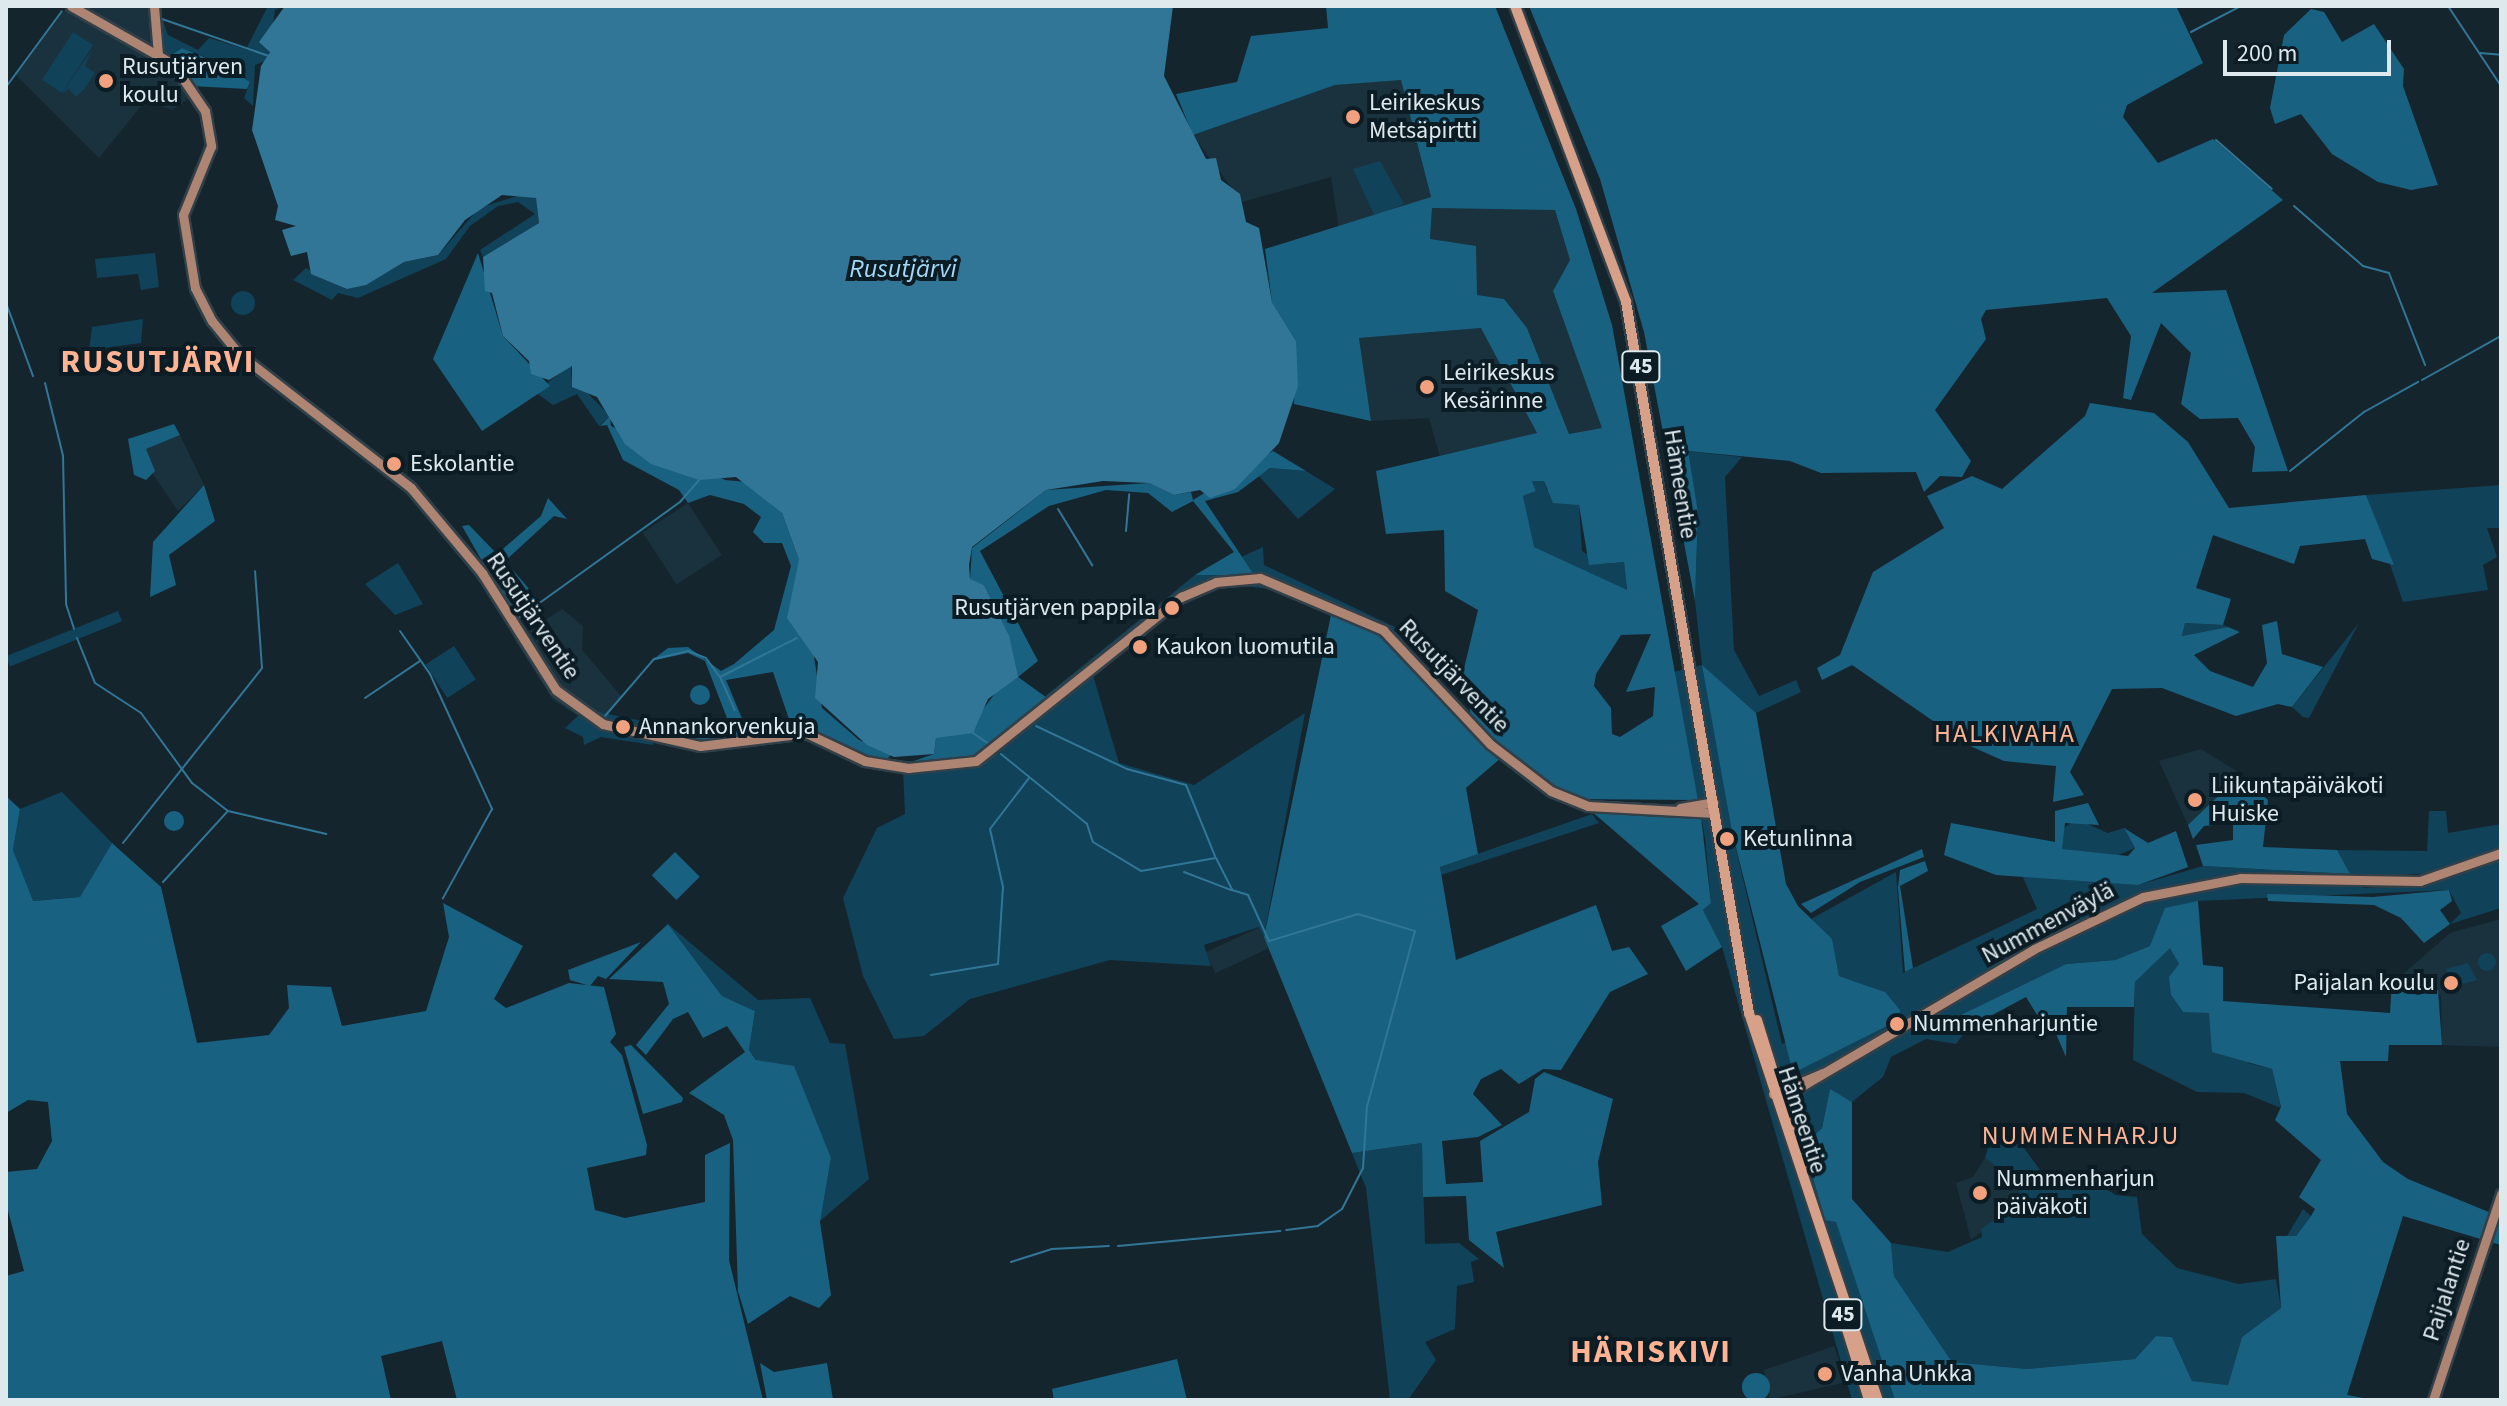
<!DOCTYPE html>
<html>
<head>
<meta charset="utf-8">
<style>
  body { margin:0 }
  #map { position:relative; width:2507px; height:1406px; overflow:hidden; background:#15252e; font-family:"Source Sans 3",sans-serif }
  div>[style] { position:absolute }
  .built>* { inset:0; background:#1a323e; transform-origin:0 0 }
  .green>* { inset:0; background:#104259; transform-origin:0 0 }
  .round { border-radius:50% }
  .forest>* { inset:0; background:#196181; transform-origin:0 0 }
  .water>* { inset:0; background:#327697 }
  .stream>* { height:2px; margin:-1px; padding:0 1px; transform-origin:1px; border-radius:1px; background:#327697 }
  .roads { filter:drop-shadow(2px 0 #314049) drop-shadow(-2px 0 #314049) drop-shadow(0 2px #314049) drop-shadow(0 -2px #314049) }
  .secondary>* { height:9px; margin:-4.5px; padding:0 4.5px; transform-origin:4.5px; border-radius:4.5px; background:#ae8573 }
  .primary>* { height:10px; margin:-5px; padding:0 5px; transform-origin:5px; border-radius:5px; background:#d6a089 }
  .dots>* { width:22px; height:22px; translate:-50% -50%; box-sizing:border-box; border:4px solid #0c1c24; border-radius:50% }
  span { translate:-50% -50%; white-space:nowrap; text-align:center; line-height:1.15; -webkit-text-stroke:8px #0c1c24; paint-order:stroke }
  .shield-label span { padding:2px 6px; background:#0c1c24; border:2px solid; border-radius:6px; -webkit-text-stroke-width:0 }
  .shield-label { font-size:22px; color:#dee9ee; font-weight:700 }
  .poi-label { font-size:24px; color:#dee9ee }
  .left { translate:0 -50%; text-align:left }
  .right { translate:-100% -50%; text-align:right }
  .street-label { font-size:24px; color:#dee9ee }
  .water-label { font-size:26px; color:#a3d9f6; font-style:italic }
  .neighbourhood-label { font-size:26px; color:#ffb392; letter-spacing:2px }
  .district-label { font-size:32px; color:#ffb392; font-weight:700; letter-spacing:2px }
  .frame { position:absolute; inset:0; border:8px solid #dee9ee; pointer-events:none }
  .scale { position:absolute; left:2223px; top:40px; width:168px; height:36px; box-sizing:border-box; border:4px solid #dee9ee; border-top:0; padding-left:10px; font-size:24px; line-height:28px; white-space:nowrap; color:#dee9ee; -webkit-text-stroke:6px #0c1c24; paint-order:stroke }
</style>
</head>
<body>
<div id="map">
  <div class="built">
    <i style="clip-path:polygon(68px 6px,86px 16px,87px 6px,162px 6px,148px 53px,172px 66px,195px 94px,172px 110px,145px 101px,99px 158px,16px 75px)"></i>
    <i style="clip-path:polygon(1401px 79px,1431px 197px,1339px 229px,1331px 177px,1242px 202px,1193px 135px,1335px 85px)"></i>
    <i style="clip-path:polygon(1432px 208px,1555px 209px,1570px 260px,1553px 291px,1603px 428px,1569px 434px,1527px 328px,1477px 295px,1430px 239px)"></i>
    <i style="clip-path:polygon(1482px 328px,1537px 433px,1440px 457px,1429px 418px,1371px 421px,1359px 338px)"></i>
    <i style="clip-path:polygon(180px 435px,204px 485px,178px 511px,146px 464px,146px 449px)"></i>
    <i style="left:688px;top:503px;width:62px;height:54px;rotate:57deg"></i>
    <i style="clip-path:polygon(562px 609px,583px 626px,582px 650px,622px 697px,604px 717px,585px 709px,580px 717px,553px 700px,515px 640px)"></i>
    <i style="clip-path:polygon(2201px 749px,2241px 774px,2188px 825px,2159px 761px)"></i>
    <i style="clip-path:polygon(2501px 919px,2501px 1047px,2442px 1045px,2441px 995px,2401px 990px,2401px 976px,2450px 933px)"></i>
    <i style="left:1260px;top:927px;width:23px;height:60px;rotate:65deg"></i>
    <i style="clip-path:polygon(1985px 1158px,2017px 1184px,2022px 1200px,1971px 1240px,1956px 1183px,1973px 1177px)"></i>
    <i style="clip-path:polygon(1834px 1346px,1846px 1382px,1770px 1400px,1764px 1370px)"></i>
  </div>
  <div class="green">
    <i style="clip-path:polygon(268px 6px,285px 6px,275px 10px,268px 60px,255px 65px,253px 106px,244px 98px,250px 82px,225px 65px,182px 48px,163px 61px,148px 53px,161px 15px,168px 35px,198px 50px,209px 38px,246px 49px)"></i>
    <i style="left:73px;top:32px;width:24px;height:57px;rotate:33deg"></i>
    <i style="clip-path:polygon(92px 50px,85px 66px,95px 73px,84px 89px,76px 97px,69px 89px,62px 93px)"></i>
    <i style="clip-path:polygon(1380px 161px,1404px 204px,1375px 217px,1353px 169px)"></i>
    <i style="clip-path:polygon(524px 194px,536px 198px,539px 223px,483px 257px,480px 250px,535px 214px,518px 202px,498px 206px,470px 226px,446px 259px,358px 298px,338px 293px,332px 300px,293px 280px,306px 268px,347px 289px,366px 284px,404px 262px,438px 255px,479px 208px)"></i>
    <i style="clip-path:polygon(155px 253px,159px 287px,141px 290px,138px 274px,97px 278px,95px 259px)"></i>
    <i class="round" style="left:231px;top:291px;width:24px;height:24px"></i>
    <i style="clip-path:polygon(143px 319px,141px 343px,89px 350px,92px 327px)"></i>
    <i style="clip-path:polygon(571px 365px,571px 376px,610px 416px,599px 426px,577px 394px,553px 405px,535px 392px)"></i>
    <i style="clip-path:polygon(1687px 451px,1742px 457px,1725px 477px,1734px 650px,1759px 696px,1796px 680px,1801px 692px,1756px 713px,1703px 667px,1732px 832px,1782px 1044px,1885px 992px,1839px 976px,1831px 939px,1811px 919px,1896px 872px,1903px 973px,2037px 909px,2022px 875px,2138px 885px,2203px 866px,2349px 874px,2337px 850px,2427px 851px,2429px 811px,2446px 811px,2448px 833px,2501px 824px,2501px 847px,2444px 873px,2351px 876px,2364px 888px,2423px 886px,2501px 859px,2501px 908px,2450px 924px,2461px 913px,2449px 890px,2198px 901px,2151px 946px,2115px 960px,2066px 964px,1962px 1015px,1968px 1028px,1956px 1044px,1926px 1039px,1891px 1057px,1883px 1077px,1852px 1102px,1830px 1090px,1822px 1128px,1836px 1221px,1895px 1400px,1852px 1400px,1722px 947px,1703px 910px,1711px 903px,1705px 838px,1674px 672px,1702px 665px,1695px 601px,1698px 512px)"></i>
    <i style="clip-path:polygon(1271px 468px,1306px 471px,1335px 489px,1298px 519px,1258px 475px)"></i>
    <i style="clip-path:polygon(1532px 481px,1544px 481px,1547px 490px,1579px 505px,1582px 551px,1603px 564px,1624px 562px,1627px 591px,1533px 547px,1523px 496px,1536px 491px)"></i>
    <i style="clip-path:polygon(2501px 485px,2501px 528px,2487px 528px,2497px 557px,2483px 565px,2488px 590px,2403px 602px,2366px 495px)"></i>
    <i style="clip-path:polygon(1263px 547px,1264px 565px,1399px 629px,1404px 643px,1283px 590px,1221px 584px,1190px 597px,1092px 672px,1119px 763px,1194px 785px,1305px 713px,1264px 937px,1259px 927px,1204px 945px,1211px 966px,1110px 960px,970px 999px,924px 1036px,894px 1039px,863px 976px,843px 898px,877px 828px,905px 814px,903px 770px,973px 765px,998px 754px,1049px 700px,1044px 697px,1195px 575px,1253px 575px,1239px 558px)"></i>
    <i style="clip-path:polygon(398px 563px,423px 604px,395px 615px,365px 584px)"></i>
    <i style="left:118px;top:611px;width:11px;height:121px;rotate:68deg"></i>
    <i style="clip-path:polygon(2185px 623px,2223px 625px,2228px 627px,2182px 636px)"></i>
    <i style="clip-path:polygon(2359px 623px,2309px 718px,2303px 717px,2292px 707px)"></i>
    <i style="left:454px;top:646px;width:40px;height:34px;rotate:57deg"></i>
    <i style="clip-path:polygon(585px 709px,642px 721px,655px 733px,653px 745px,601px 737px,584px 745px,583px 737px,565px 728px)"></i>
    <i style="clip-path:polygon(62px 792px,112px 843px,80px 897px,32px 901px,13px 850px,20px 809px)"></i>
    <i style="clip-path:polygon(1592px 814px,1599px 823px,1441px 875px,1440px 867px)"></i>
    <i style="clip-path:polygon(2076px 819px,2108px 833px,2124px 828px,2135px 848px,2111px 858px,2062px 849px,2060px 831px)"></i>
    <i style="clip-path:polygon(668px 924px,758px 1000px,810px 998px,830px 1043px,845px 1044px,869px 1179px,820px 1221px,831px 1158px,749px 1050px,755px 1011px,722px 996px)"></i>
    <i style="clip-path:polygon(2170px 947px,2179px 964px,2171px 995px,2183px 1012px,2209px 1012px,2248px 1063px,2272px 1069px,2281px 1108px,2244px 1093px,2197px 1092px,2133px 1060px,2135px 982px)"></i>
    <i class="round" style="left:2478px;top:953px;width:18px;height:18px"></i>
    <i style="clip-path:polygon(2468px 963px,2477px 980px,2452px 987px,2446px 969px)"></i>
    <i style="clip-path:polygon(2011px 1130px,2051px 1185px,2076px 1171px,2116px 1195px,2137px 1197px,2142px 1234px,2177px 1268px,2239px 1284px,2276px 1279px,2281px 1308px,2242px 1337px,2228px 1385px,2192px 1381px,2172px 1337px,2156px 1336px,2135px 1359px,2027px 1369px,1952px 1362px,1894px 1276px,1891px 1243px,1948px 1252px,1982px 1237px,1981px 1229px,2022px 1200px,2017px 1184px,1985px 1158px,1989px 1144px)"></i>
    <i style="clip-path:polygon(1422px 1143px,1425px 1244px,1459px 1243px,1479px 1259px,1471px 1262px,1474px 1282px,1457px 1286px,1455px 1329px,1425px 1342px,1436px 1360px,1408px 1400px,1390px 1400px,1366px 1188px,1352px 1153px)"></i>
    <i style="clip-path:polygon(2303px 1209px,2311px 1216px,2296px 1236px,2287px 1236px)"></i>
  </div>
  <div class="forest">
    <i style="clip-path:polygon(evenodd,1326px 6px,1495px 6px,1576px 209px,1612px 325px,1698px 800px,1567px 799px,1502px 757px,1466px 788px,1478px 854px,1440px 867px,1456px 960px,1596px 905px,1612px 951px,1629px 947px,1648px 974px,1610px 992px,1561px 1070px,1543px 1069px,1519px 1084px,1501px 1069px,1481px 1079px,1473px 1094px,1502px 1125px,1478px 1137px,1442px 1141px,1446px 1184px,1483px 1182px,1480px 1141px,1529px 1112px,1535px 1079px,1544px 1072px,1613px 1099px,1598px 1162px,1602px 1205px,1496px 1232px,1504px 1268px,1469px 1240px,1466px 1196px,1423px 1197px,1422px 1143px,1352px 1153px,1264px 937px,1332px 610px,1404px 643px,1471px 715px,1462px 677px,1478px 610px,1445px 591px,1444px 530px,1386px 534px,1376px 471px,1537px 433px,1481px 328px,1359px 338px,1371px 421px,1294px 404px,1296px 341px,1272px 302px,1265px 249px,1431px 197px,1401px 80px,1335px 85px,1193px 135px,1176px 94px,1237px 82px,1251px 36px,1328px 28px,1326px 6px,1432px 208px,1555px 210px,1570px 260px,1553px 291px,1602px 428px,1569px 434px,1527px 328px,1504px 299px,1477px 295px,1476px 246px,1430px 239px,1432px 208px,1326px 6px,1532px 481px,1544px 481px,1553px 503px,1579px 505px,1589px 565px,1624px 562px,1627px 590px,1534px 547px,1523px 496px,1536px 491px,1532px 481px,1326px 6px,1651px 634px,1626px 692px,1655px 687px,1653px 716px,1620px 737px,1612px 734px,1611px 708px,1594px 686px,1596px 674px,1621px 635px,1651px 634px)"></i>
    <i style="clip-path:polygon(1529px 6px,2176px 6px,2203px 63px,2127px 105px,2123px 117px,2158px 163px,2213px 139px,2283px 200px,2152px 293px,2226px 290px,2288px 471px,2252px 472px,2255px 447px,2238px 418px,2200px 419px,2181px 404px,2191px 353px,2161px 323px,2131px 400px,2123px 398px,2131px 336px,2107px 298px,1986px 310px,1981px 319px,1986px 339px,1935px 410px,1971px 461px,1962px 477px,1940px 476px,1924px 492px,1916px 472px,1821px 473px,1790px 461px,1688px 451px,1698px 512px,1695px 601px,1644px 332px,1600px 179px)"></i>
    <i style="clip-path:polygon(2311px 9px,2324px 12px,2342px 42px,2374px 24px,2404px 69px,2403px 86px,2438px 185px,2411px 190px,2378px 182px,2332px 154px,2301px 114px,2275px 124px,2270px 108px,2284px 35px)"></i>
    <i style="clip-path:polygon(182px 48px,225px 66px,250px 82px,247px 89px,191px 86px,163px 61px)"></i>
    <i style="clip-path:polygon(478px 253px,503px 336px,550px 386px,482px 431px,433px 359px)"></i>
    <i style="clip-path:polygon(2090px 403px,2154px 413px,2188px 442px,2229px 508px,2366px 495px,2394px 565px,2372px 559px,2365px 539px,2300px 546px,2294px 564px,2213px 535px,2196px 588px,2231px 599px,2223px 625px,2185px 623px,2182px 636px,2228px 627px,2240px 632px,2194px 655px,2210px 671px,2253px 687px,2267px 663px,2262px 625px,2277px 621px,2282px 654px,2323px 667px,2292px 707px,2278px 704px,2236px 716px,2162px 688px,2112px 689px,2070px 772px,2084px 795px,2053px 802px,2056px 766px,2004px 761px,1968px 745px,1852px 665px,1822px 680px,1817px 668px,1840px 655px,1873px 572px,1944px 528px,1927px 496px,1972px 476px,2002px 489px,2085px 416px)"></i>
    <i style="clip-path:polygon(610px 416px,611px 426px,725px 480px,747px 482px,782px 513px,799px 560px,822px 708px,859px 740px,893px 752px,886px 761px,905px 764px,934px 754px,936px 738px,975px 720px,1002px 684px,1009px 635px,984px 585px,970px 580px,972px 548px,1046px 490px,1149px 483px,1174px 495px,1191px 492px,1193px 500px,1273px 451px,1306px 471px,1270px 468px,1238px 492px,1205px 501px,1254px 575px,1195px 575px,1234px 552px,1193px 501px,1172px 512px,1148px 493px,1106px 490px,1049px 506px,980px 551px,1038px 661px,1018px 677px,1050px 700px,991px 758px,903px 770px,793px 731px,773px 672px,726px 680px,746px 728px,787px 725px,788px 730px,697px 743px,696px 736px,732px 731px,705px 661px,688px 653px,651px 661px,668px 648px,688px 647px,721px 671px,734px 664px,774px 630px,791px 566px,782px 543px,764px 543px,753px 532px,761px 517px,744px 504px,710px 495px,688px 503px,679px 490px,623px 460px,607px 425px,600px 426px)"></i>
    <i style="clip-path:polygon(174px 424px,180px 435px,146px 449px,155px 471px,146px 480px,134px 475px,128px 439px)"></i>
    <i style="clip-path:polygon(204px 485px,215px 521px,169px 555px,176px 585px,150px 597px,153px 542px)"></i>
    <i style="clip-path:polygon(548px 498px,567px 519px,554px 516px,505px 561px,537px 598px,514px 617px,462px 526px,469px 525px,497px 554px,541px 516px)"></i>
    <i style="clip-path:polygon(1702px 665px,1756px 713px,1786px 884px,1798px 906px,1832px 939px,1839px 976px,1885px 992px,1900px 1010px,1899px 1020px,1793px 1073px,1732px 832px)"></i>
    <i class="round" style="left:690px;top:685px;width:20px;height:20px"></i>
    <i style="clip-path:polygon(2239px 776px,2268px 800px,2263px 847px,2337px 850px,2350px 874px,2203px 866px,2196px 845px,2233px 840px,2233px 823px,2204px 826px,2193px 839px,2188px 825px)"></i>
    <i style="clip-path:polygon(6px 796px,20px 809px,13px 850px,33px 901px,80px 897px,112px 843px,161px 887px,197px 1043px,269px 1035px,289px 1008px,287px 985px,331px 987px,342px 1026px,426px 1011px,449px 937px,443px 903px,523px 946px,494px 999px,506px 1008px,569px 983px,604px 987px,616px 1034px,610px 1042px,622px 1055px,647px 1145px,646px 1155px,587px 1168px,595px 1210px,625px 1218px,705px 1202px,705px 1155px,730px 1143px,729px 1260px,763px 1400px,457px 1400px,442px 1341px,381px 1356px,391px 1400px,6px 1400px,6px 1276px,24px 1271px,6px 1203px,6px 1172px,37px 1169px,52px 1141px,48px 1102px,28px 1100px,6px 1113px)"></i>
    <i style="clip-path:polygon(2088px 803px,2099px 825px,2065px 823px,2062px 849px,2128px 856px,2135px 848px,2124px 828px,2148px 843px,2176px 831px,2188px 867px,2138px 885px,1996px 875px,1944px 855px,1951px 823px,2055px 842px,2055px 811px)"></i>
    <i style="clip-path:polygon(1590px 810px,1701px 817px,1711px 903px,1703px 910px,1722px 947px,1686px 971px,1661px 926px,1699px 904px)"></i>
    <i class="round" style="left:164px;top:811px;width:20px;height:20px"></i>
    <i style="clip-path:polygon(1922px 849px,1924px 857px,1860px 882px,1811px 913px,1801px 904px)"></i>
    <i style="left:675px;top:852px;width:35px;height:33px;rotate:45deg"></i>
    <i style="clip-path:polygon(1925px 861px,1928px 871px,1900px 886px,1913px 968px,1905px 972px,1898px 888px,1900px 870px)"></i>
    <i style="clip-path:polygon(2449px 890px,2452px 901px,2440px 910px,2450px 924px,2424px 943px,2401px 918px,2374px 905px,2268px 901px,2267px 894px,2373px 897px)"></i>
    <i style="clip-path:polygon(2198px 901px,2203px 965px,2223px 967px,2223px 1001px,2390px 1013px,2392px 981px,2401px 976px,2401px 990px,2418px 995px,2438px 990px,2442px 1045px,2389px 1045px,2388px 1061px,2340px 1061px,2347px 1114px,2383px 1162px,2408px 1179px,2501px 1217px,2501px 1245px,2403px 1216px,2347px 1395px,2374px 1400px,1895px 1400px,1836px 1222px,1825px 1220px,1804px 1146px,1822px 1128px,1830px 1089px,1852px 1102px,1852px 1199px,1891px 1243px,1894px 1276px,1952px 1362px,2027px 1369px,2135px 1359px,2156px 1336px,2172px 1337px,2192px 1381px,2228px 1385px,2242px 1337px,2281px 1308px,2276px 1236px,2296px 1236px,2311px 1216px,2315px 1209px,2299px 1197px,2321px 1160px,2275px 1120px,2281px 1107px,2272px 1069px,2212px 1052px,2209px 1013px,2183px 1012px,2171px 995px,2169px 977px,2179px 964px,2170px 948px,2135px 982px,2134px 1007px,2067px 1007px,2066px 1057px,2048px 1015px,2039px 1018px,2026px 997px,1968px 1028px,1961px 1015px,2066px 964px,2115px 960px,2150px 946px,2165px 908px)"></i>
    <i style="clip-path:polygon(668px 924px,722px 996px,755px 1011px,749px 1050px,756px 1060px,794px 1066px,831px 1158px,820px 1222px,831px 1295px,819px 1308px,790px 1296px,748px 1324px,738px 1291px,733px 1140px,724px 1115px,689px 1093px,745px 1052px,727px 1026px,703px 1038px,688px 1012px,673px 1019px,646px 1055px,636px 1045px,669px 1004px,663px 982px,609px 979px)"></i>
    <i style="clip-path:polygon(641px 942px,606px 979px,598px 976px,590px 986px,570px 980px,568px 970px)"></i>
    <i style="clip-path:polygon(631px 1045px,683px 1098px,682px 1102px,643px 1114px,624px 1047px)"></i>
    <i style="clip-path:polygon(1177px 1359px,1187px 1400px,1054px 1400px,1052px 1389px)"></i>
    <i style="clip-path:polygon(760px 1363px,774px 1372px,827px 1363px,833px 1400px,767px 1400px)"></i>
    <i class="round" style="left:1742px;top:1373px;width:28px;height:28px"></i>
  </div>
  <div class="water">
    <i style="clip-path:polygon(285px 6px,1173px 6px,1164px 76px,1206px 159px,1216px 158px,1221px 180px,1240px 194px,1246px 222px,1259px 228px,1272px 302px,1296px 341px,1298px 386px,1279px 443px,1235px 489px,1210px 498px,1200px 490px,1174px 495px,1149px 483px,1103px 481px,1046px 490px,972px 547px,969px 565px,970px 579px,984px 585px,1009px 635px,1018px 677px,988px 699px,973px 733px,936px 738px,934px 754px,894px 757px,867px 745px,815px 698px,818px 662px,787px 618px,799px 560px,782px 513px,736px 477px,699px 480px,651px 464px,625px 444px,597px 397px,572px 387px,572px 366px,549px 380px,531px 374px,529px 361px,503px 336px,492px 293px,485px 291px,483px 257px,539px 223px,536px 198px,502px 195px,465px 220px,438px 255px,404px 262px,366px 285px,347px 289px,311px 274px,307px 252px,291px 256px,282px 230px,296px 226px,275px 220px,278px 206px,252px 130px,261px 66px,270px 52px,259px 42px)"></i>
  </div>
  <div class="stream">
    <i style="left:2448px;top:6px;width:96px;rotate:56.5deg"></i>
    <i style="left:162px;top:19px;width:113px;rotate:19.1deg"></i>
    <i style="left:2191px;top:32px;width:56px;rotate:-27.5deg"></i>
    <i style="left:2480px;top:53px;width:21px;rotate:5deg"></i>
    <i style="left:6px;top:87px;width:94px;rotate:-53.6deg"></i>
    <i style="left:2216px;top:140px;width:74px;rotate:41.2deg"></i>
    <i style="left:2294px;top:206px;width:91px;rotate:41deg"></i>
    <i style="left:2363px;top:266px;width:27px;rotate:15deg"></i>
    <i style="left:2389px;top:273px;width:99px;rotate:68.6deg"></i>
    <i style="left:6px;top:303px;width:78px;rotate:69.7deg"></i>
    <i style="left:2422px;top:380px;width:90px;rotate:-29.1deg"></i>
    <i style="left:45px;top:383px;width:75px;rotate:76.1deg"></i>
    <i style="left:63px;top:456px;width:148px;rotate:88.8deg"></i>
    <i style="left:66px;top:604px;width:26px;rotate:72deg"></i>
    <i style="left:2290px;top:471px;width:95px;rotate:-38.6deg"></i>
    <i style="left:2364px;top:412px;width:62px;rotate:-29.1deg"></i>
    <i style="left:1058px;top:509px;width:66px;rotate:58.7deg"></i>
    <i style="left:1126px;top:531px;width:37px;rotate:-85deg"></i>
    <i style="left:520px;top:617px;width:197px;rotate:-35.7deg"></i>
    <i style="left:680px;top:502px;width:29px;rotate:-49deg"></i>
    <i style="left:400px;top:631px;width:52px;rotate:55.1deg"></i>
    <i style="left:430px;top:674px;width:149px;rotate:65.3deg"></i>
    <i style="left:492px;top:809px;width:102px;rotate:118.8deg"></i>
    <i style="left:77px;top:638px;width:48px;rotate:68.2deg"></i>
    <i style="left:95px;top:683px;width:55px;rotate:33.1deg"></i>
    <i style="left:141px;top:713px;width:87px;rotate:53.9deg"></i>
    <i style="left:192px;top:783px;width:46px;rotate:37.9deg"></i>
    <i style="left:228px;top:811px;width:101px;rotate:13.2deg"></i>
    <i style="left:721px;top:679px;width:34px;rotate:66deg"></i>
    <i style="left:365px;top:698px;width:66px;rotate:-33.9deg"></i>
    <i style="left:605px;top:716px;width:75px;rotate:-49.3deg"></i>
    <i style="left:654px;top:659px;width:35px;rotate:-13deg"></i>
    <i style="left:688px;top:651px;width:19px;rotate:21deg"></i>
    <i style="left:706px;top:658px;width:24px;rotate:54deg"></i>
    <i style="left:720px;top:677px;width:86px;rotate:-26.9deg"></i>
    <i style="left:1036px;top:726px;width:101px;rotate:25.3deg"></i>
    <i style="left:1127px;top:769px;width:61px;rotate:15.2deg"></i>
    <i style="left:1186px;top:785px;width:77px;rotate:67.8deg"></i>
    <i style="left:973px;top:733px;width:21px;rotate:35deg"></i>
    <i style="left:1001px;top:754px;width:111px;rotate:39.1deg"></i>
    <i style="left:1087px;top:824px;width:19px;rotate:72deg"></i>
    <i style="left:1093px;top:842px;width:56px;rotate:31.1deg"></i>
    <i style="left:1141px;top:871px;width:76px;rotate:-9.8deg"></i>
    <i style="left:1216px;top:858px;width:36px;rotate:63deg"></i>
    <i style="left:1232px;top:890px;width:17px;rotate:17deg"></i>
    <i style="left:1248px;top:895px;width:51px;rotate:65.5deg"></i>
    <i style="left:1269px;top:941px;width:93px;rotate:-16.9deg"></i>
    <i style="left:1358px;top:914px;width:59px;rotate:16.6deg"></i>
    <i style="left:1415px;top:931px;width:181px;rotate:105.3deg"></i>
    <i style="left:1367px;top:1106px;width:62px;rotate:93.7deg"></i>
    <i style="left:1363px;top:1168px;width:46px;rotate:117.1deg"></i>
    <i style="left:1342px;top:1209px;width:29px;rotate:145deg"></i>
    <i style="left:1318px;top:1226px;width:32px;rotate:173deg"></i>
    <i style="left:123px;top:843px;width:223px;rotate:-51.5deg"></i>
    <i style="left:262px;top:668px;width:97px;rotate:-94.1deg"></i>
    <i style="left:1184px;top:872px;width:50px;rotate:21deg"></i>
    <i style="left:163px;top:882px;width:95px;rotate:-47.6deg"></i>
    <i style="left:931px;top:975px;width:68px;rotate:-9.3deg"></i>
    <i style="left:998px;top:964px;width:77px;rotate:-86.3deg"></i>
    <i style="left:1003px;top:887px;width:59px;rotate:-102.6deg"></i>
    <i style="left:990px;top:829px;width:64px;rotate:-52.6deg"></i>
    <i style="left:1118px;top:1246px;width:163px;rotate:-5.3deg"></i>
    <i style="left:1011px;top:1262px;width:43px;rotate:-17.6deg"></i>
    <i style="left:1052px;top:1249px;width:57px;rotate:-3deg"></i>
  </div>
  <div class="roads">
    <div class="secondary">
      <i style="left:71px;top:6px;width:117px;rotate:29.6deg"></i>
      <i style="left:173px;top:64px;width:57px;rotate:55.8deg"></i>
      <i style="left:205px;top:111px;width:36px;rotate:80deg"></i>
      <i style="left:211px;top:146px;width:74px;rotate:112.1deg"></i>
      <i style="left:183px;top:215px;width:74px;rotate:80.7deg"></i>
      <i style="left:195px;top:288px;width:37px;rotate:63deg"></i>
      <i style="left:212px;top:321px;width:43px;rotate:50.7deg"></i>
      <i style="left:239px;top:354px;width:218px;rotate:37.9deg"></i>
      <i style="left:411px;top:488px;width:111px;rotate:50.1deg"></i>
      <i style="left:482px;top:573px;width:138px;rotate:57.7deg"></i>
      <i style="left:556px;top:690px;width:58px;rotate:35.9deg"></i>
      <i style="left:603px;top:724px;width:99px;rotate:12.8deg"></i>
      <i style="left:700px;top:746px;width:107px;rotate:-7deg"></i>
      <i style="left:806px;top:733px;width:65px;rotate:25.4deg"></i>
      <i style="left:865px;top:761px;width:44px;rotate:9.2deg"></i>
      <i style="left:908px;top:768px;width:68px;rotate:-5.9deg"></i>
      <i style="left:976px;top:761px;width:263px;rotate:-38.7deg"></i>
      <i style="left:1181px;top:597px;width:38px;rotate:-23deg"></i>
      <i style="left:1216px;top:582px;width:44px;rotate:-5.2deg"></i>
      <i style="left:1260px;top:578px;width:134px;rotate:22.9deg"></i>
      <i style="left:1383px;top:630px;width:156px;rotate:46.8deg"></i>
      <i style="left:1490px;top:744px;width:77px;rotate:37.6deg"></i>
      <i style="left:1551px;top:791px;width:40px;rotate:22deg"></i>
      <i style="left:1588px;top:806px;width:127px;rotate:3.2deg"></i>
      <i style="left:154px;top:6px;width:49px;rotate:85.3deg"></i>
      <i style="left:1680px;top:808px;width:34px;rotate:-10deg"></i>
      <i style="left:1823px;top:1073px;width:54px;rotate:157.2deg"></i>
      <i style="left:1773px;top:1094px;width:22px;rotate:-10deg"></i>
      <i style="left:1795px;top:1090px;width:277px;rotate:-30.5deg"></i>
      <i style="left:2034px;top:949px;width:121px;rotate:-25.5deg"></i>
      <i style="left:2143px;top:897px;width:100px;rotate:-11deg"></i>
      <i style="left:2241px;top:878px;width:179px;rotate:1deg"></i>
      <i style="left:2420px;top:881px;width:86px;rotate:-19.1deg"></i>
      <i style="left:2433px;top:1400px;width:217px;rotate:-71.7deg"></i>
    </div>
    <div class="primary">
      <i style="left:1515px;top:6px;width:316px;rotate:69.4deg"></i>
      <i style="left:1626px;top:302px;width:722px;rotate:80.19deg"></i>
      <i style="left:1749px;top:1013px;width:408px;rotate:71.6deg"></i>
      <i style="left:1757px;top:1020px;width:156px;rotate:72.8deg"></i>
      <i style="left:1844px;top:1320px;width:84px;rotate:72.6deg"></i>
    </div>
  </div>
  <div class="dots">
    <i style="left:106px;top:81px;background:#f2a17e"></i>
    <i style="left:1353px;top:117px;background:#f2a17e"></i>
    <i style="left:1427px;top:387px;background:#f2a17e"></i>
    <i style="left:394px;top:464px;background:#f2a17e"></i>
    <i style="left:1172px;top:608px;background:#f2a17e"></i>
    <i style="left:1140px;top:647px;background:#f2a17e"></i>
    <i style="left:623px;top:727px;background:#f2a17e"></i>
    <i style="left:2195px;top:800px;background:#f2a17e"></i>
    <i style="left:1727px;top:839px;background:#f2a17e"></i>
    <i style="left:2451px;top:983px;background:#f2a17e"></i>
    <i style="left:1897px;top:1024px;background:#f2a17e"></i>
    <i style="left:1980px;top:1193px;background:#f2a17e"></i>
    <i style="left:1825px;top:1374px;background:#f2a17e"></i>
  </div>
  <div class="shield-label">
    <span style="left:1641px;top:367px">45</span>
    <span style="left:1843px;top:1315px">45</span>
  </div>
  <div class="poi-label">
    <span class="left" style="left:122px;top:81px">Rusutjärven<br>koulu</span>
    <span class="left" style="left:1369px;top:117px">Leirikeskus<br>Metsäpirtti</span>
    <span class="left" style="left:1443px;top:387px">Leirikeskus<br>Kesärinne</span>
    <span class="left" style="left:410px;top:464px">Eskolantie</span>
    <span class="right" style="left:1156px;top:608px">Rusutjärven pappila</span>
    <span class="left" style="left:1156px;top:647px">Kaukon luomutila</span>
    <span class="left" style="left:639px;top:727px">Annankorvenkuja</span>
    <span class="left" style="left:2211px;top:800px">Liikuntapäiväkoti<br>Huiske</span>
    <span class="left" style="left:1743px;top:839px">Ketunlinna</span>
    <span class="right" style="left:2435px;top:983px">Paijalan koulu</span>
    <span class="left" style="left:1913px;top:1024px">Nummenharjuntie</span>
    <span class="left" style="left:1996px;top:1193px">Nummenharjun<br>päiväkoti</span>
    <span class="left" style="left:1841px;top:1374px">Vanha Unkka</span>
  </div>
  <div class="street-label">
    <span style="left:1680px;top:484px;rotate:81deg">Hämeentie</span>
    <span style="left:533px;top:616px;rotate:56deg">Rusutjärventie</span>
    <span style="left:1454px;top:676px;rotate:46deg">Rusutjärventie</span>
    <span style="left:2048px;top:923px;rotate:-28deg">Nummenväylä</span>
    <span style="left:1802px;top:1120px;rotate:72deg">Hämeentie</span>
    <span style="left:2447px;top:1290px;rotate:-72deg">Paijalantie</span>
  </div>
  <div class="water-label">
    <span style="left:903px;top:269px">Rusutjärvi</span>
  </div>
  <div class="neighbourhood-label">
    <span style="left:2005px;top:734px">HALKIVAHA</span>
    <span style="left:2081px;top:1136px">NUMMENHARJU</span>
  </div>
  <div class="district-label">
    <span style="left:158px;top:362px">RUSUTJÄRVI</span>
    <span style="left:1651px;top:1352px">HÄRISKIVI</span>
  </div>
  <div class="frame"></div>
  <div class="scale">200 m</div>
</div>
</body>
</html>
